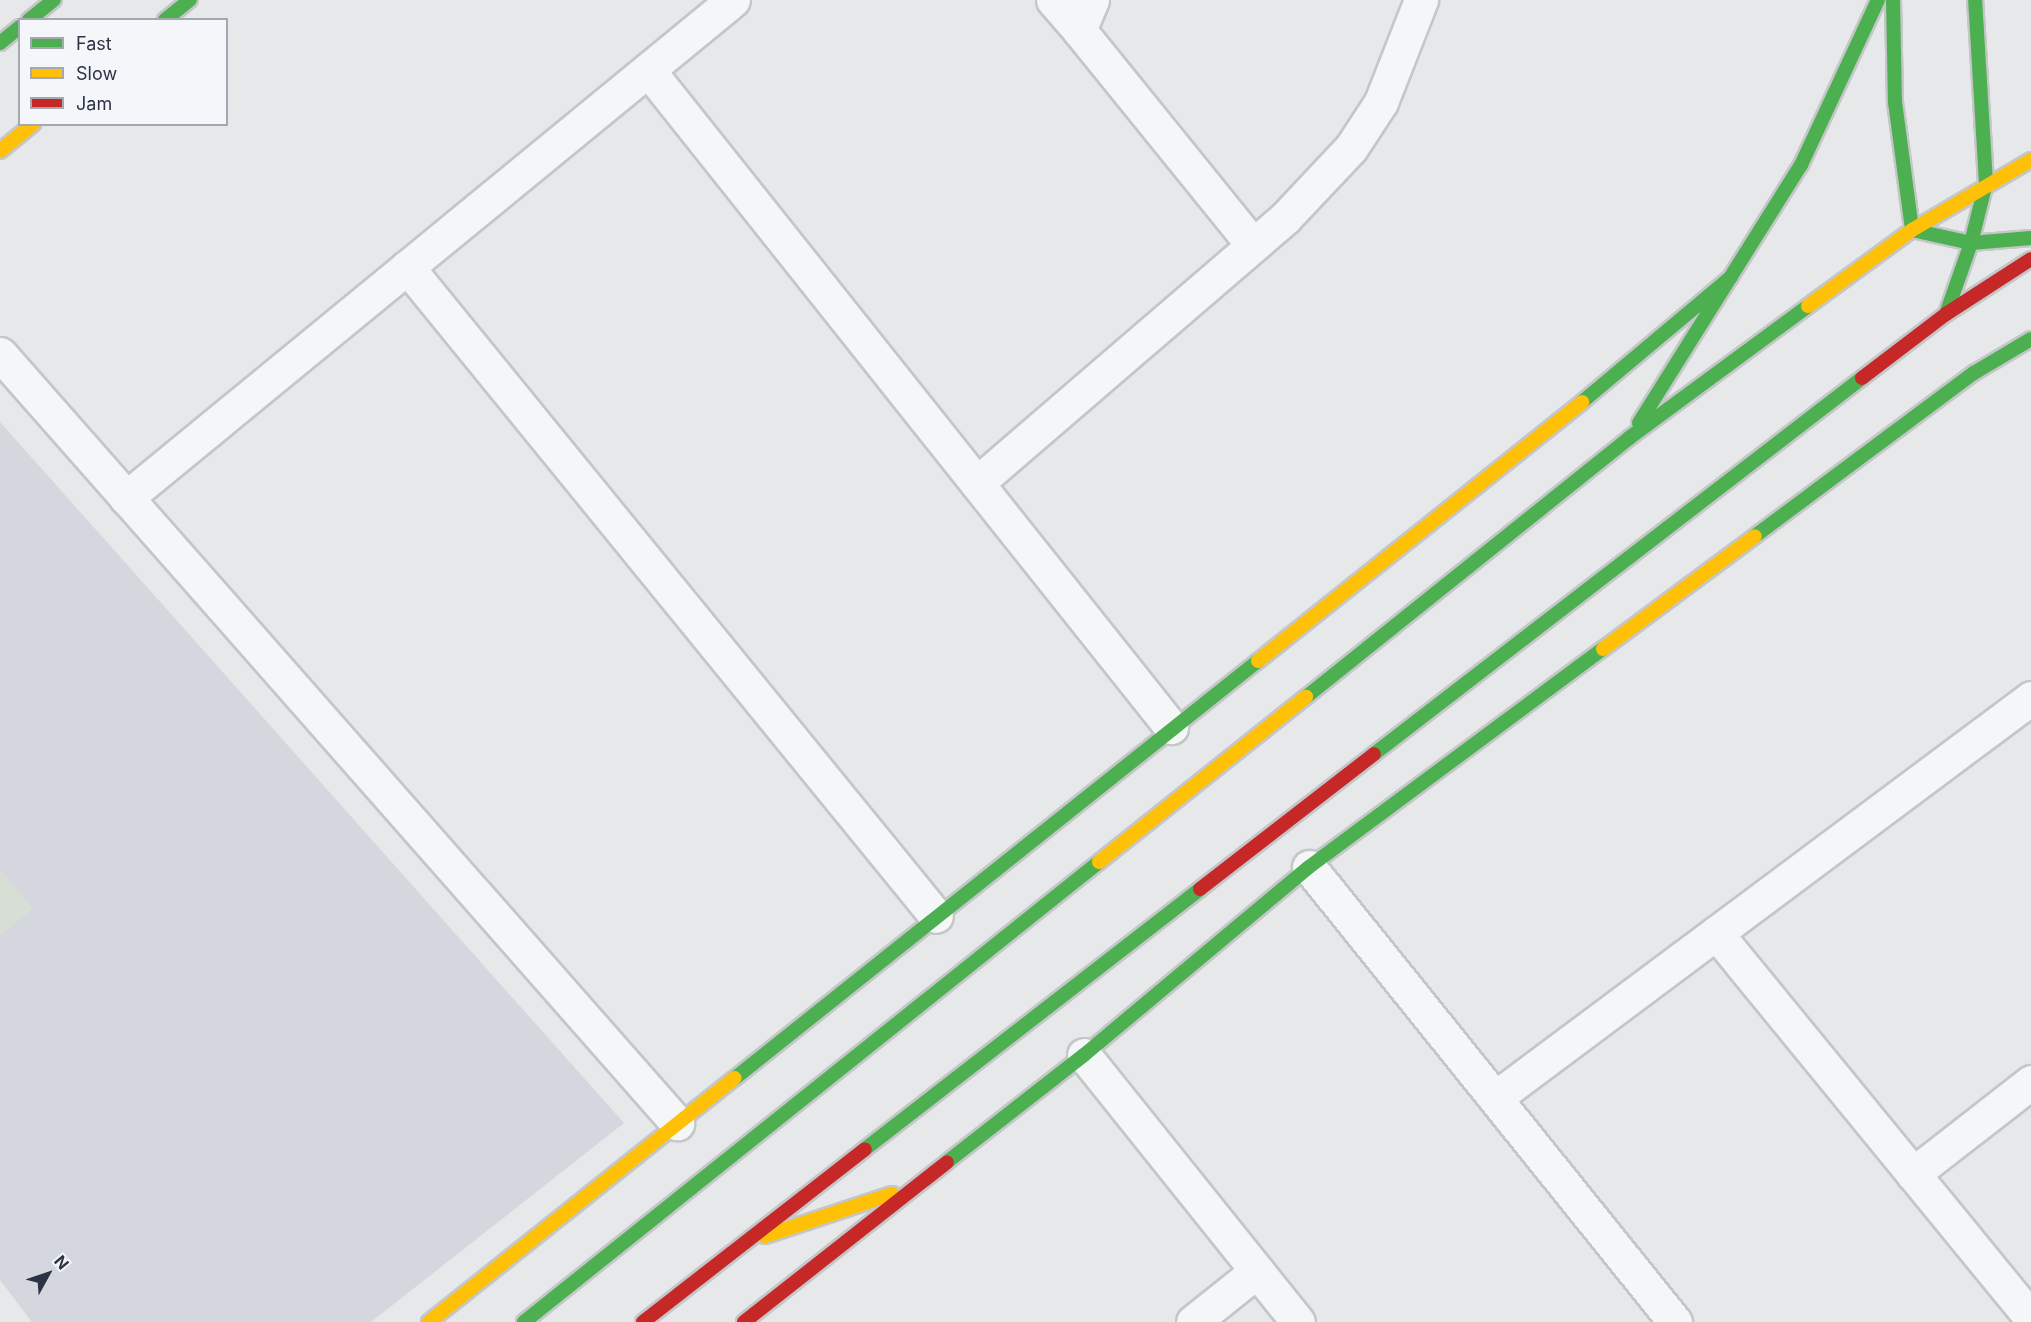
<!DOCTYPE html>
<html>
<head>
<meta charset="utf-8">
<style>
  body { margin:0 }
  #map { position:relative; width:2031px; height:1322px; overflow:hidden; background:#e6e8ea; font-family:Inter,sans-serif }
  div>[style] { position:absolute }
  .built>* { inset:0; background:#d4d7dd }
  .green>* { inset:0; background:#d6ded6 }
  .roads { filter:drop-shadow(2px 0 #c4c6c8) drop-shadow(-2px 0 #c4c6c8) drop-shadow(0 2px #c4c6c8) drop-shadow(0 -2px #c4c6c8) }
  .street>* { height:33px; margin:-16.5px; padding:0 16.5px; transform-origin:16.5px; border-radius:16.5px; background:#f5f6f7 }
  .fast>* { height:14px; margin:-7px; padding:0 7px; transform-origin:7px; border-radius:7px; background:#4caf50 }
  .slow>* { height:14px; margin:-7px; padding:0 7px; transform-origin:7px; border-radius:7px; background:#ffc107 }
  .jam>* { height:14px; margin:-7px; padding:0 7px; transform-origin:7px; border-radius:7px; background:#c62828 }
  span { translate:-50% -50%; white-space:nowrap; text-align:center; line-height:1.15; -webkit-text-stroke:6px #f4f6f9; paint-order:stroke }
  .legend { position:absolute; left:18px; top:18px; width:210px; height:108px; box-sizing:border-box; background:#f4f6f9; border:2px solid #a4a8b1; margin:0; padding:8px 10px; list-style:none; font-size:18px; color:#2b3445 }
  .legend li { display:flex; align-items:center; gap:12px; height:30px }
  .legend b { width:30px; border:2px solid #a4a8b1 }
  .north { position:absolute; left:18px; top:1244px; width:60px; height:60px; -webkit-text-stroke:4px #f4f6f9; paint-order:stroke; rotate:50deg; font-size:16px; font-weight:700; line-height:24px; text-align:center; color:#2b3445 }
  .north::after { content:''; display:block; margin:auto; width:21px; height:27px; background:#2b3445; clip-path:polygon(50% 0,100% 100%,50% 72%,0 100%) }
</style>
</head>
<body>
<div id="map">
  <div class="built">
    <i style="clip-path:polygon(0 422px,624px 1123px,371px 1322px,32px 1322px,0 1280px)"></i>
  </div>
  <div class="green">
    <i style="clip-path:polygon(0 869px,33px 908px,0 936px)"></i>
  </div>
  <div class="roads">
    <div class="street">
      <i style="left:1053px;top:0;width:40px;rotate:49deg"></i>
      <i style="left:1092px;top:0;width:33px;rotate:113deg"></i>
      <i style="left:1079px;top:30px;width:277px;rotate:51deg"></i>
      <i style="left:648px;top:70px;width:840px;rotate:51.48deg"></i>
      <i style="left:407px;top:267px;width:837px;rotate:50.82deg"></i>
      <i style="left:0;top:354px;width:1025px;rotate:48.64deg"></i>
      <i style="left:977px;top:483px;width:406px;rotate:-40.7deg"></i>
      <i style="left:1285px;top:218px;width:96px;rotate:-46.7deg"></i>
      <i style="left:1351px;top:148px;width:55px;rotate:-56.9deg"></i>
      <i style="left:1381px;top:102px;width:110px;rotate:-68.6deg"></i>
      <i style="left:126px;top:498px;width:785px;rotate:-39.37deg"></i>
      <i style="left:1309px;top:867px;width:584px;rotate:51.19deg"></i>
      <i style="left:1716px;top:933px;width:497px;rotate:50.7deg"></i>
      <i style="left:1084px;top:1055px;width:342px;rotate:51.3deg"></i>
      <i style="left:1495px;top:1098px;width:669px;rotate:-36.73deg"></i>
      <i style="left:1913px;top:1174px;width:150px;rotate:-37.9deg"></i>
      <i style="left:1193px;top:1322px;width:82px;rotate:-38.6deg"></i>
    </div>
    <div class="fast">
      <i style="left:1893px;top:0;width:102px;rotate:88.9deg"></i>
      <i style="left:1895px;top:102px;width:129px;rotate:82.4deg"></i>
      <i style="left:1912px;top:230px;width:60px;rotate:12.4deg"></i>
      <i style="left:1971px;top:243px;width:60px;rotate:-4.8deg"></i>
      <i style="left:29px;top:20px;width:32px;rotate:-39deg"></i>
      <i style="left:165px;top:20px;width:32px;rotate:-39deg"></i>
      <i style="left:0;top:43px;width:26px;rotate:-39deg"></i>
      <i style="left:1946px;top:314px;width:75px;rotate:-70.6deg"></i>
      <i style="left:1971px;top:243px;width:62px;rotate:-76deg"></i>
      <i style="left:1986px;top:183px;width:183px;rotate:-93.4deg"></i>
      <i style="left:1582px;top:402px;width:194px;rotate:-40deg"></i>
      <i style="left:1639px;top:423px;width:305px;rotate:-57.9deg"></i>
      <i style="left:1801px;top:165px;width:182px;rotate:-65deg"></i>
      <i style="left:1755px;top:536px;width:273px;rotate:-36.7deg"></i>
      <i style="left:1974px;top:373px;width:66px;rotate:-30.8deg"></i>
      <i style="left:1306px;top:697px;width:414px;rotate:-38.7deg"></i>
      <i style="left:1629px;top:438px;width:222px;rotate:-36.4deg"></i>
      <i style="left:1374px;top:754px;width:616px;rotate:-37.61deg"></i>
      <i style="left:735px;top:1078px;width:669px;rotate:-38.57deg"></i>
      <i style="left:865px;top:1149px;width:424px;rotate:-37.8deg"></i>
      <i style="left:947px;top:1162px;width:174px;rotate:-38deg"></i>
      <i style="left:1084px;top:1055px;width:293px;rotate:-39.9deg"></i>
      <i style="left:1309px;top:867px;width:366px;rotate:-36.6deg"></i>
      <i style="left:524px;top:1322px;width:736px;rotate:-38.66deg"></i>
    </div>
    <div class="slow">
      <i style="left:0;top:151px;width:43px;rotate:-39.3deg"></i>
      <i style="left:1808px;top:306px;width:129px;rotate:-36.2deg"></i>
      <i style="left:1912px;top:230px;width:138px;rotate:-30.5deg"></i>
      <i style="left:1603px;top:649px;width:189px;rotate:-36.6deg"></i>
      <i style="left:1258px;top:661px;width:415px;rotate:-38.6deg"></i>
      <i style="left:1099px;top:862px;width:265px;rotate:-38.6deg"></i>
      <i style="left:765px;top:1236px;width:134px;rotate:-18.3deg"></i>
      <i style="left:429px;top:1322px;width:391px;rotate:-38.6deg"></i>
    </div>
    <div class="jam">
      <i style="left:1862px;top:378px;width:106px;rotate:-37.3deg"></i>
      <i style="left:1946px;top:314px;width:101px;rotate:-32.9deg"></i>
      <i style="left:1200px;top:889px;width:220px;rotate:-37.8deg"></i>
      <i style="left:643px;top:1322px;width:281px;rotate:-37.9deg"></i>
      <i style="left:744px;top:1322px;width:258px;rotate:-38.2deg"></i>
    </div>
  </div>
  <ul class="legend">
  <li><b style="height:8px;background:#4caf50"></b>Fast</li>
  <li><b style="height:8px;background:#ffc107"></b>Slow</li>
  <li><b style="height:8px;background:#c62828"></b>Jam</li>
  </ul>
  <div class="north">N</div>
</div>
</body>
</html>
